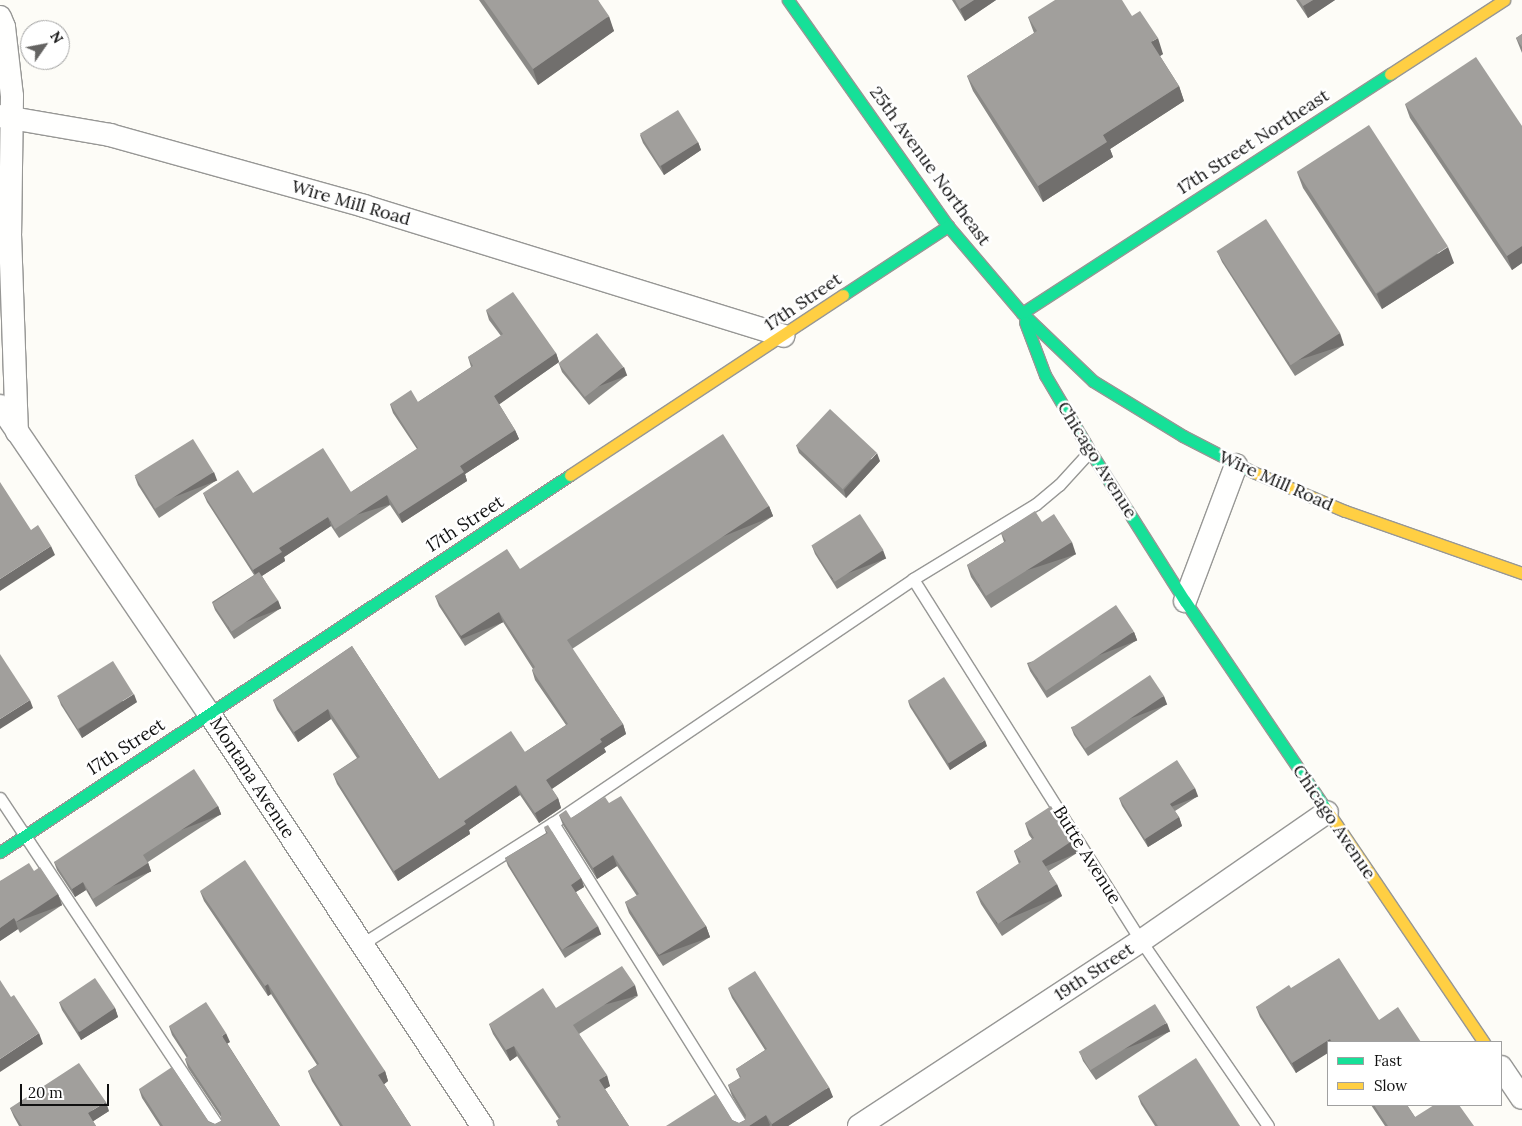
<!DOCTYPE html>
<html>
<head>
<meta charset="utf-8">
<style>
  body { margin:0 }
  #map { position:relative; width:1522px; height:1126px; overflow:hidden; background:#fdfcf7; font-family:Lora,serif }
  div>[style] { position:absolute }
  .roads { filter:drop-shadow(1px 0 #979795) drop-shadow(-1px 0 #979795) drop-shadow(0 1px #979795) drop-shadow(0 -1px #979795) }
  .lane>* { height:11px; margin:-5.5px; padding:0 5.5px; transform-origin:5.5px; border-radius:5.5px; background:#fffffe }
  .street>* { height:22px; margin:-11px; padding:0 11px; transform-origin:11px; border-radius:11px; background:#fffffe }
  .fast>* { height:11px; margin:-5.5px; padding:0 5.5px; transform-origin:5.5px; border-radius:5.5px; background:#16e098 }
  .slow>* { height:11px; margin:-5.5px; padding:0 5.5px; transform-origin:5.5px; border-radius:5.5px; background:#ffcf43 }
  .wall>* { inset:0; background:#8a8986 }
  .shaded-wall>* { inset:0; background:#716f6d; transform-origin:0 0 }
  .building>* { inset:0; background:#a19f9c; transform-origin:0 0 }
  span { translate:-50% -50%; white-space:nowrap; text-align:center; line-height:1.15; -webkit-text-stroke:5px #fff; paint-order:stroke }
  .street-label { font-size:18px; color:#111 }
  .legend { position:absolute; left:1327px; top:1041px; width:175px; height:65px; box-sizing:border-box; background:#fff; border:1px solid #a0a0a0; margin:0; padding:6px 9px; list-style:none; font-size:15px; color:#111 }
  .legend li { display:flex; align-items:center; gap:10px; height:25px }
  .legend b { width:25px; border:1px solid #a0a0a0 }
  .north { position:absolute; left:20px; top:20px; width:50px; height:50px; box-sizing:border-box; background:#fff; border:1px solid #a0a0a0; border-radius:50%; rotate:57deg; font-size:14px; font-weight:700; line-height:20px; text-align:center; color:#111 }
  .north::after { content:''; display:block; margin:auto; width:18px; height:22px; background:#646362; clip-path:polygon(50% 0,100% 100%,50% 72%,0 100%) }
  .scale { position:absolute; left:20px; top:1084px; width:89px; height:22px; box-sizing:border-box; border:2px solid #111; border-top:0; padding-left:6px; font-size:15px; line-height:18px; white-space:nowrap; color:#111; -webkit-text-stroke:4px #fff; paint-order:stroke }
</style>
</head>
<body>
<div id="map">
  <div class="roads">
    <div class="lane">
      <i style="left:913px;top:579px;width:428px;rotate:57.8deg"></i>
      <i style="left:1141px;top:941px;width:224px;rotate:55.5deg"></i>
      <i style="left:0;top:798px;width:394px;rotate:56.4deg"></i>
      <i style="left:553px;top:823px;width:357px;rotate:58deg"></i>
      <i style="left:362px;top:944px;width:226px;rotate:-32.4deg"></i>
      <i style="left:553px;top:823px;width:435px;rotate:-34.1deg"></i>
      <i style="left:913px;top:579px;width:144px;rotate:-31.4deg"></i>
      <i style="left:1036px;top:504px;width:30px;rotate:-40deg"></i>
      <i style="left:1059px;top:485px;width:46px;rotate:-47.6deg"></i>
    </div>
    <div class="street">
      <i style="left:0;top:17px;width:11px;rotate:68deg"></i>
      <i style="left:4px;top:27px;width:69px;rotate:83.4deg"></i>
      <i style="left:12px;top:96px;width:138px;rotate:90.8deg"></i>
      <i style="left:10px;top:234px;width:198px;rotate:88deg"></i>
      <i style="left:0;top:116px;width:112px;rotate:9.8deg"></i>
      <i style="left:110px;top:135px;width:264px;rotate:15.6deg"></i>
      <i style="left:364px;top:206px;width:439px;rotate:17.2deg"></i>
      <i style="left:0;top:406px;width:371px;rotate:55.8deg"></i>
      <i style="left:209px;top:713px;width:495px;rotate:56.5deg"></i>
      <i style="left:1185px;top:601px;width:145px;rotate:-69.4deg"></i>
      <i style="left:1501px;top:1067px;width:37px;rotate:56deg"></i>
      <i style="left:859px;top:1126px;width:337px;rotate:-33.3deg"></i>
      <i style="left:1141px;top:941px;width:226px;rotate:-34.7deg"></i>
    </div>
    <div class="fast">
      <i style="left:788px;top:0;width:277px;rotate:54.7deg"></i>
      <i style="left:948px;top:226px;width:114px;rotate:49.6deg"></i>
      <i style="left:1022px;top:313px;width:98px;rotate:43.8deg"></i>
      <i style="left:1093px;top:381px;width:105px;rotate:31.4deg"></i>
      <i style="left:1183px;top:436px;width:79px;rotate:27.2deg"></i>
      <i style="left:843px;top:295px;width:126px;rotate:-33.3deg"></i>
      <i style="left:1022px;top:313px;width:439px;rotate:-33deg"></i>
      <i style="left:1025px;top:322px;width:57px;rotate:69.3deg"></i>
      <i style="left:1045px;top:375px;width:88px;rotate:59.4deg"></i>
      <i style="left:1090px;top:451px;width:178px;rotate:57.7deg"></i>
      <i style="left:1185px;top:601px;width:251px;rotate:55.9deg"></i>
      <i style="left:0;top:852px;width:683px;rotate:-33.48deg"></i>
    </div>
    <div class="slow">
      <i style="left:1390px;top:74px;width:136px;rotate:-33deg"></i>
      <i style="left:1253px;top:472px;width:100px;rotate:23deg"></i>
      <i style="left:1345px;top:511px;width:188px;rotate:19.3deg"></i>
      <i style="left:570px;top:475px;width:327px;rotate:-33.4deg"></i>
      <i style="left:1326px;top:809px;width:282px;rotate:55.9deg"></i>
    </div>
  </div>
  <div class="wall">
    <i style="clip-path:polygon(479px 0,598px 0,614px 31px,538px 85px)"></i>
    <i style="clip-path:polygon(952px 0,996px 0,965px 21px)"></i>
    <i style="clip-path:polygon(1296px 0,1335px 0,1308px 18px)"></i>
    <i style="clip-path:polygon(1132px 16px,1163px 54px,1160px 56px,1179px 86px,1184px 101px,1110px 149px,1113px 157px,1043px 202px,973px 91px,967px 76px,1034px 33px,1028px 17px)"></i>
    <i style="clip-path:polygon(1522px 34px,1522px 53px,1516px 38px)"></i>
    <i style="clip-path:polygon(1405px 104px,1522px 126px,1522px 263px,1512px 270px,1410px 118px)"></i>
    <i style="clip-path:polygon(640px 135px,698px 142px,701px 150px,664px 175px,643px 143px)"></i>
    <i style="clip-path:polygon(1297px 172px,1454px 263px,1382px 309px,1303px 188px)"></i>
    <i style="clip-path:polygon(1217px 251px,1344px 345px,1295px 376px,1222px 262px)"></i>
    <i style="clip-path:polygon(486px 310px,556px 353px,559px 362px,499px 404px,515px 430px,519px 439px,465px 474px,467px 481px,402px 523px,390px 505px,339px 538px,331px 526px,284px 557px,285px 561px,262px 576px,281px 608px,234px 639px,215px 610px,212px 602px,254px 575px,207px 502px,203px 493px,253px 493px,351px 492px,417px 449px,393px 413px,390px 404px,418px 402px,471px 367px,468px 357px,501px 336px,489px 320px)"></i>
    <i style="clip-path:polygon(559px 364px,627px 375px,589px 405px,562px 372px)"></i>
    <i style="clip-path:polygon(796px 445px,880px 461px,846px 498px,799px 453px)"></i>
    <i style="clip-path:polygon(135px 477px,217px 480px,159px 518px,138px 485px)"></i>
    <i style="clip-path:polygon(769px 506px,773px 516px,572px 649px,623px 724px,626px 734px,604px 748px,606px 752px,552px 789px,558px 798px,561px 808px,539px 823px,520px 795px,469px 830px,470px 834px,398px 881px,337px 784px,333px 774px,357px 758px,331px 719px,298px 742px,277px 710px,273px 700px,352px 646px,439px 779px,525px 752px,566px 725px,535px 680px,532px 670px,533px 669px,503px 622px,465px 646px,439px 606px,435px 596px,520px 569px)"></i>
    <i style="clip-path:polygon(1042px 522px,1076px 554px,991px 608px,971px 577px,967px 565px,1004px 542px,1001px 533px)"></i>
    <i style="clip-path:polygon(812px 546px,886px 558px,837px 589px,815px 554px)"></i>
    <i style="clip-path:polygon(1134px 632px,1137px 640px,1047px 698px,1030px 671px,1027px 663px)"></i>
    <i style="clip-path:polygon(58px 697px,137px 702px,82px 738px,61px 705px)"></i>
    <i style="clip-path:polygon(908px 701px,987px 746px,950px 770px,910px 707px)"></i>
    <i style="clip-path:polygon(1167px 704px,1088px 756px,1074px 735px,1071px 727px)"></i>
    <i style="clip-path:polygon(1198px 796px,1175px 811px,1179px 817px,1182px 826px,1148px 847px,1122px 806px,1119px 798px)"></i>
    <i style="clip-path:polygon(609px 803px,706px 926px,710px 937px,663px 966px,629px 913px,625px 902px,637px 896px,617px 866px,597px 879px,563px 825px,559px 815px,571px 818px)"></i>
    <i style="clip-path:polygon(218px 806px,221px 814px,148px 862px,151px 871px,96px 907px,86px 890px,75px 897px,57px 870px,54px 862px)"></i>
    <i style="clip-path:polygon(1025px 823px,1072px 841px,1077px 853px,1049px 871px,1062px 896px,1002px 936px,981px 904px,976px 892px,1019px 864px,1014px 851px,1032px 839px,1029px 835px)"></i>
    <i style="clip-path:polygon(544px 827px,581px 878px,584px 887px,576px 892px,601px 934px,565px 958px,508px 866px,505px 858px,546px 833px)"></i>
    <i style="clip-path:polygon(34px 871px,58px 894px,62px 905px,20px 933px,18px 929px,0 941px,0 881px)"></i>
    <i style="clip-path:polygon(200px 891px,385px 1071px,388px 1081px,384px 1084px,411px 1126px,340px 1126px,312px 1081px,308px 1071px,317px 1065px,271px 994px,268px 996px,204px 901px)"></i>
    <i style="clip-path:polygon(728px 988px,833px 1097px,788px 1126px,666px 1126px,732px 1120px,739px 1123px,745px 1120px,745px 1118px,732px 1096px,728px 1085px,740px 1078px,736px 1069px,765px 1050px,732px 998px)"></i>
    <i style="clip-path:polygon(1291px 988px,1379px 1020px,1421px 1042px,1328px 1042px,1296px 1073px,1260px 1017px,1256px 1007px)"></i>
    <i style="clip-path:polygon(638px 996px,579px 1034px,610px 1086px,605px 1089px,629px 1126px,558px 1126px,556px 1121px,559px 1119px,517px 1056px,510px 1061px,493px 1034px,489px 1024px,556px 1008px)"></i>
    <i style="clip-path:polygon(59px 1002px,115px 1008px,118px 1017px,81px 1040px,62px 1010px)"></i>
    <i style="clip-path:polygon(169px 1026px,230px 1042px,227px 1043px,280px 1126px,160px 1126px,142px 1098px,139px 1089px,215px 1124px,221px 1121px,221px 1117px,188px 1068px,185px 1059px,187px 1058px,172px 1035px)"></i>
    <i style="clip-path:polygon(1170px 1031px,1096px 1080px,1083px 1061px,1080px 1053px)"></i>
    <i style="clip-path:polygon(1138px 1096px,1240px 1126px,1155px 1126px,1141px 1104px)"></i>
    <i style="clip-path:polygon(1371px 1105px,1407px 1105px,1415px 1117px,1474px 1126px,1385px 1126px)"></i>
    <i style="clip-path:polygon(10px 1108px,109px 1111px,93px 1121px,96px 1126px,19px 1126px,14px 1117px)"></i>
  </div>
  <div class="shaded-wall">
    <i style="clip-path:polygon(974px 0,996px 0,965px 21px,960px 9px)"></i>
    <i style="clip-path:polygon(1313px 0,1335px 0,1308px 18px,1303px 6px)"></i>
    <i style="clip-path:polygon(609px 16px,614px 31px,538px 85px,533px 69px)"></i>
    <i style="clip-path:polygon(1158px 38px,1163px 54px,1157px 58px,1151px 42px)"></i>
    <i style="clip-path:polygon(1179px 86px,1184px 101px,1110px 149px,1113px 157px,1043px 202px,1038px 186px,1103px 135px)"></i>
    <i style="clip-path:polygon(698px 142px,701px 150px,664px 175px,661px 166px)"></i>
    <i style="clip-path:polygon(1522px 246px,1522px 263px,1512px 270px,1507px 256px)"></i>
    <i style="clip-path:polygon(1448px 247px,1454px 263px,1382px 309px,1377px 294px)"></i>
    <i style="left:1340px;top:333px;width:13px;height:58px;rotate:72deg"></i>
    <i style="clip-path:polygon(556px 353px,559px 362px,497px 406px,494px 396px)"></i>
    <i style="left:624px;top:367px;width:9px;height:48px;rotate:69deg"></i>
    <i style="clip-path:polygon(515px 430px,519px 439px,465px 474px,467px 481px,402px 523px,399px 514px,460px 466px)"></i>
    <i style="clip-path:polygon(877px 453px,880px 461px,846px 498px,844px 490px)"></i>
    <i style="left:214px;top:472px;width:9px;height:69px;rotate:69deg"></i>
    <i style="left:387px;top:495px;width:10px;height:62px;rotate:73deg"></i>
    <i style="left:769px;top:506px;width:11px;height:242px;rotate:68deg"></i>
    <i style="clip-path:polygon(328px 517px,331px 526px,284px 557px,285px 561px,257px 579px,253px 570px,279px 548px)"></i>
    <i style="left:1072px;top:542px;width:13px;height:102px;rotate:72deg"></i>
    <i style="clip-path:polygon(51px 546px,55px 555px,0 591px,0 579px)"></i>
    <i style="left:883px;top:550px;width:9px;height:58px;rotate:69deg"></i>
    <i style="left:278px;top:600px;width:9px;height:56px;rotate:69deg"></i>
    <i style="left:499px;top:612px;width:11px;height:45px;rotate:68deg"></i>
    <i style="left:1134px;top:632px;width:9px;height:107px;rotate:69deg"></i>
    <i style="clip-path:polygon(134px 694px,137px 702px,82px 738px,79px 729px)"></i>
    <i style="left:1164px;top:696px;width:9px;height:95px;rotate:69deg"></i>
    <i style="clip-path:polygon(30px 700px,33px 708px,0 729px,0 719px)"></i>
    <i style="clip-path:polygon(328px 709px,331px 719px,298px 742px,294px 732px)"></i>
    <i style="clip-path:polygon(623px 724px,626px 734px,604px 748px,606px 752px,550px 790px,546px 780px,600px 739px)"></i>
    <i style="clip-path:polygon(985px 740px,987px 746px,950px 770px,948px 763px)"></i>
    <i style="clip-path:polygon(516px 785px,520px 795px,469px 830px,470px 834px,398px 881px,394px 871px,464px 821px)"></i>
    <i style="left:1195px;top:788px;width:9px;height:30px;rotate:69deg"></i>
    <i style="clip-path:polygon(558px 798px,561px 808px,539px 823px,535px 813px)"></i>
    <i style="left:218px;top:806px;width:9px;height:90px;rotate:69deg"></i>
    <i style="clip-path:polygon(1179px 817px,1182px 826px,1148px 847px,1145px 839px)"></i>
    <i style="left:1072px;top:841px;width:13px;height:36px;rotate:67deg"></i>
    <i style="clip-path:polygon(613px 855px,617px 866px,597px 879px,593px 868px)"></i>
    <i style="left:148px;top:863px;width:9px;height:66px;rotate:69deg"></i>
    <i style="clip-path:polygon(581px 878px,584px 887px,574px 893px,571px 885px)"></i>
    <i style="clip-path:polygon(83px 882px,86px 890px,75px 897px,72px 889px)"></i>
    <i style="left:1057px;top:884px;width:13px;height:71px;rotate:67deg"></i>
    <i style="left:58px;top:894px;width:12px;height:50px;rotate:70deg"></i>
    <i style="clip-path:polygon(14px 918px,18px 929px,0 941px,0 928px)"></i>
    <i style="left:598px;top:926px;width:9px;height:43px;rotate:69deg"></i>
    <i style="left:706px;top:926px;width:12px;height:55px;rotate:70deg"></i>
    <i style="clip-path:polygon(268px 984px,271px 994px,268px 996px,265px 986px)"></i>
    <i style="left:635px;top:985px;width:11px;height:74px;rotate:75deg"></i>
    <i style="clip-path:polygon(115px 1008px,118px 1017px,81px 1040px,78px 1032px)"></i>
    <i style="left:1167px;top:1023px;width:9px;height:89px;rotate:69deg"></i>
    <i style="clip-path:polygon(39px 1033px,43px 1044px,0 1072px,0 1059px)"></i>
    <i style="clip-path:polygon(226px 1033px,230px 1042px,225px 1045px,222px 1036px)"></i>
    <i style="clip-path:polygon(1330px 1039px,1331px 1042px,1328px 1042px,1328px 1053px,1296px 1073px,1292px 1063px)"></i>
    <i style="clip-path:polygon(514px 1046px,517px 1056px,510px 1061px,506px 1050px)"></i>
    <i style="clip-path:polygon(385px 1071px,388px 1081px,382px 1086px,378px 1075px)"></i>
    <i style="clip-path:polygon(607px 1075px,610px 1086px,603px 1090px,599px 1080px)"></i>
    <i style="clip-path:polygon(829px 1087px,833px 1097px,788px 1126px,772px 1126px,772px 1124px)"></i>
    <i style="clip-path:polygon(106px 1102px,109px 1111px,92px 1122px,88px 1113px)"></i>
    <i style="clip-path:polygon(766px 1115px,770px 1125px,769px 1126px,749px 1126px)"></i>
  </div>
  <div class="building">
    <i style="clip-path:polygon(484px 0,598px 0,609px 16px,533px 69px)"></i>
    <i style="clip-path:polygon(955px 0,974px 0,960px 9px)"></i>
    <i style="clip-path:polygon(1055px 0,1122px 0,1132px 16px,1140px 11px,1158px 38px,1151px 42px,1179px 86px,1103px 135px,1107px 142px,1038px 186px,967px 76px,1037px 31px,1028px 17px)"></i>
    <i style="clip-path:polygon(1299px 0,1313px 0,1303px 6px)"></i>
    <i style="clip-path:polygon(1522px 34px,1522px 47px,1516px 38px)"></i>
    <i style="clip-path:polygon(1476px 57px,1522px 126px,1522px 246px,1507px 256px,1405px 104px)"></i>
    <i style="left:678px;top:110px;width:38px;height:45px;rotate:58deg"></i>
    <i style="left:1369px;top:125px;width:145px;height:86px;rotate:57deg"></i>
    <i style="left:1266px;top:219px;width:136px;height:59px;rotate:57deg"></i>
    <i style="clip-path:polygon(513px 292px,556px 353px,494px 396px,515px 430px,460px 466px,464px 472px,399px 514px,387px 495px,335px 529px,328px 517px,279px 548px,282px 552px,253px 570px,203px 493px,238px 470px,253px 493px,323px 448px,351px 492px,418px 448px,390px 404px,411px 390px,418px 402px,473px 366px,468px 357px,503px 334px,486px 310px)"></i>
    <i style="left:597px;top:333px;width:43px;height:49px;rotate:52deg"></i>
    <i style="left:830px;top:409px;width:64px;height:50px;rotate:43deg"></i>
    <i style="clip-path:polygon(723px 434px,769px 506px,567px 640px,623px 724px,600px 739px,602px 742px,546px 780px,558px 798px,535px 813px,516px 785px,464px 821px,466px 824px,394px 871px,333px 774px,360px 757px,328px 709px,294px 732px,273px 700px,352px 646px,439px 779px,511px 731px,525px 752px,568px 724px,532px 670px,535px 667px,499px 612px,461px 636px,435px 596px,507px 549px,520px 569px)"></i>
    <i style="left:193px;top:439px;width:39px;height:69px;rotate:58deg"></i>
    <i style="clip-path:polygon(0 482px,31px 530px,38px 525px,51px 546px,0 579px)"></i>
    <i style="clip-path:polygon(1035px 511px,1042px 522px,1054px 514px,1072px 542px,986px 596px,967px 565px,1006px 541px,1001px 533px)"></i>
    <i style="left:860px;top:514px;width:43px;height:58px;rotate:57deg"></i>
    <i style="left:259px;top:572px;width:34px;height:56px;rotate:56deg"></i>
    <i style="left:1116px;top:605px;width:32px;height:106px;rotate:56deg"></i>
    <i style="clip-path:polygon(0 654px,30px 700px,0 719px)"></i>
    <i style="left:113px;top:661px;width:39px;height:66px;rotate:58deg"></i>
    <i style="left:1150px;top:675px;width:25px;height:95px;rotate:56deg"></i>
    <i style="left:944px;top:677px;width:75px;height:43px;rotate:57deg"></i>
    <i style="clip-path:polygon(1177px 760px,1195px 788px,1170px 804px,1179px 817px,1145px 839px,1119px 798px)"></i>
    <i style="clip-path:polygon(194px 769px,218px 806px,143px 855px,148px 863px,93px 899px,83px 882px,72px 889px,54px 862px)"></i>
    <i style="clip-path:polygon(621px 796px,706px 926px,659px 955px,625px 902px,639px 894px,613px 855px,593px 868px,559px 815px,566px 810px,571px 818px,605px 797px,609px 803px)"></i>
    <i style="clip-path:polygon(1051px 806px,1072px 841px,1042px 861px,1057px 884px,998px 924px,976px 892px,1021px 862px,1014px 851px,1034px 838px,1025px 823px)"></i>
    <i style="clip-path:polygon(548px 825px,581px 878px,571px 885px,598px 926px,562px 950px,505px 858px,548px 833px,544px 827px)"></i>
    <i style="clip-path:polygon(245px 860px,385px 1071px,378px 1075px,411px 1126px,343px 1126px,308px 1071px,319px 1064px,268px 984px,265px 986px,200px 891px)"></i>
    <i style="clip-path:polygon(29px 863px,34px 871px,40px 867px,58px 894px,16px 922px,14px 918px,0 928px,0 881px)"></i>
    <i style="clip-path:polygon(1339px 958px,1379px 1020px,1398px 1007px,1421px 1042px,1332px 1042px,1330px 1039px,1292px 1063px,1256px 1007px,1289px 985px,1291px 988px)"></i>
    <i style="clip-path:polygon(622px 966px,635px 985px,573px 1025px,607px 1075px,599px 1080px,629px 1126px,559px 1126px,556px 1121px,561px 1117px,514px 1046px,506px 1050px,489px 1024px,543px 988px,556px 1008px)"></i>
    <i style="clip-path:polygon(755px 971px,829px 1087px,772px 1124px,766px 1115px,749px 1126px,666px 1126px,716px 1094px,732px 1120px,739px 1123px,745px 1120px,746px 1115px,728px 1085px,741px 1077px,736px 1069px,767px 1049px,728px 988px)"></i>
    <i style="left:95px;top:978px;width:36px;height:43px;rotate:56deg"></i>
    <i style="clip-path:polygon(0 980px,11px 997px,14px 995px,39px 1033px,0 1059px)"></i>
    <i style="clip-path:polygon(206px 1002px,226px 1033px,222px 1036px,280px 1126px,163px 1126px,139px 1089px,172px 1067px,209px 1122px,215px 1124px,221px 1121px,221px 1113px,185px 1059px,188px 1056px,169px 1026px)"></i>
    <i style="left:1155px;top:1004px;width:22px;height:90px;rotate:58deg"></i>
    <i style="clip-path:polygon(1196px 1058px,1240px 1126px,1158px 1126px,1138px 1096px)"></i>
    <i style="clip-path:polygon(79px 1063px,106px 1102px,88px 1113px,96px 1126px,22px 1126px,10px 1108px)"></i>
    <i style="clip-path:polygon(1374px 1105px,1407px 1105px,1415px 1117px,1434px 1105px,1459px 1105px,1474px 1126px,1388px 1126px)"></i>
  </div>
  <div class="street-label">
    <span style="left:1253px;top:142px;rotate:-33deg">17th Street Northeast</span>
    <span style="left:930px;top:166px;rotate:54deg">25th Avenue Northeast</span>
    <span style="left:351px;top:203px;rotate:16deg">Wire Mill Road</span>
    <span style="left:803px;top:302px;rotate:-34deg">17th Street</span>
    <span style="left:1097px;top:460px;rotate:58deg">Chicago Avenue</span>
    <span style="left:1276px;top:481px;rotate:24deg">Wire Mill Road</span>
    <span style="left:465px;top:524px;rotate:-33deg">17th Street</span>
    <span style="left:126px;top:747px;rotate:-33deg">17th Street</span>
    <span style="left:252px;top:778px;rotate:57deg">Montana Avenue</span>
    <span style="left:1334px;top:822px;rotate:56deg">Chicago Avenue</span>
    <span style="left:1087px;top:855px;rotate:58deg">Butte Avenue</span>
    <span style="left:1094px;top:972px;rotate:-33deg">19th Street</span>
  </div>
  <ul class="legend">
  <li><b style="height:6px;background:#16e098"></b>Fast</li>
  <li><b style="height:6px;background:#ffcf43"></b>Slow</li>
  </ul>
  <div class="north">N</div>
  <div class="scale">20 m</div>
</div>
</body>
</html>
